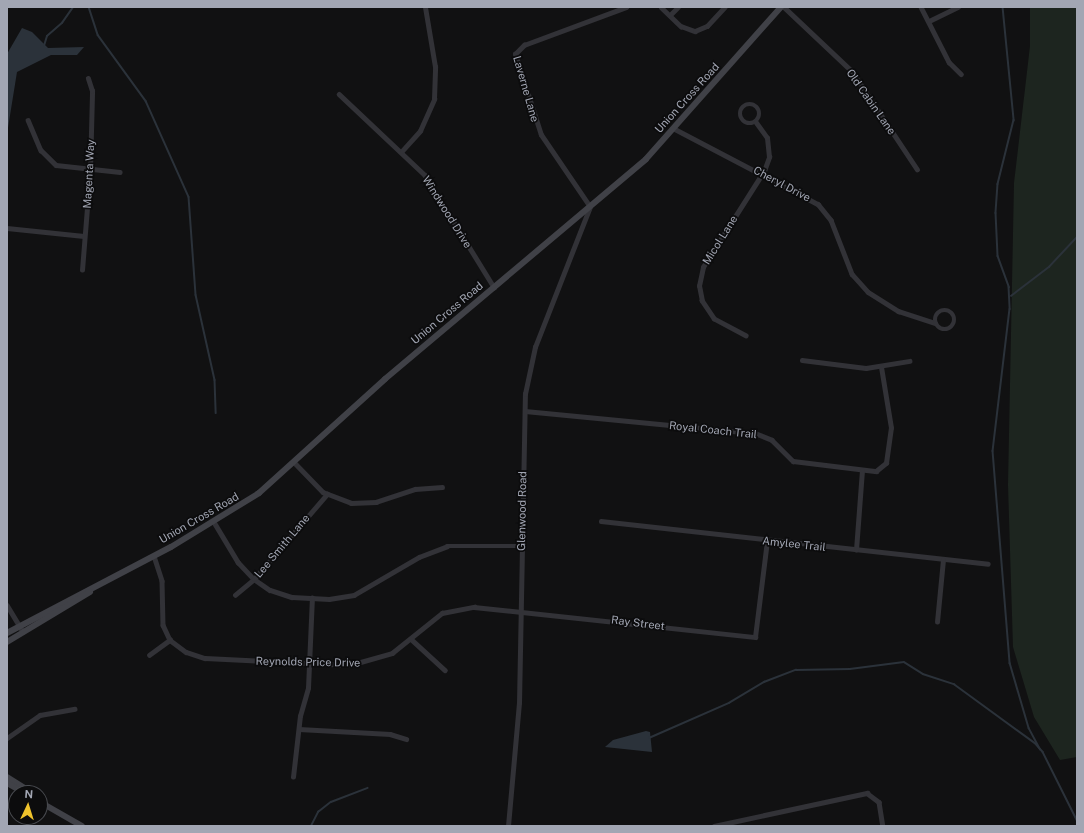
<!DOCTYPE html>
<html>
<head>
<meta charset="utf-8">
<style>
  body { margin:0 }
  #map { position:relative; width:1084px; height:833px; overflow:hidden; background:#111112; font-family:"Public Sans",sans-serif }
  div>[style] { position:absolute }
  .green>* { inset:0; background:#1d251f }
  .water>* { inset:0; background:#2b323a }
  .stream>* { height:1.5px; margin:-0.75px; padding:0 0.75px; transform-origin:0.75px; border-radius:0.75px; background:#2b323a }
  .street>* { height:4.5px; margin:-2.25px; padding:0 2.25px; transform-origin:2.25px; border-radius:2.25px; background:#323237 }
  .street>.ring { margin:-2.25px; padding:0; box-sizing:content-box; background:none; border:4.5px solid #323237; border-radius:50% }
  .secondary>* { height:6px; margin:-3px; padding:0 3px; transform-origin:3px; border-radius:3px; background:#404147 }
  span { translate:-50% -50%; white-space:nowrap; text-align:center; line-height:1.15; -webkit-text-stroke:3.5px #0c0c0d; paint-order:stroke }
  .street-label { font-size:11px; color:#a2a6b3 }
  .frame { position:absolute; inset:0; border:8px solid #a2a6b3; pointer-events:none }
  .north { position:absolute; left:8px; top:785px; width:40px; height:40px; box-sizing:border-box; background:#0c0c0d; border:1px solid #484a4f; border-radius:50%; rotate:4deg; font-size:11px; font-weight:700; line-height:16px; text-align:center; color:#a2a6b3 }
  .north::after { content:''; display:block; margin:auto; width:14px; height:18px; background:#efc22c; clip-path:polygon(50% 0,100% 100%,50% 72%,0 100%) }
</style>
</head>
<body>
<div id="map">
  <div class="green">
    <i style="clip-path:polygon(1030px 7px,1077px 7px,1077px 757px,1060px 760px,1034px 717px,1013px 647px,1008px 485px,1014px 183px,1030px 46px)"></i>
  </div>
  <div class="water">
    <i style="clip-path:polygon(22px 28px,32px 32px,48px 48px,84px 47px,77px 55px,51px 55px,17px 72px,7px 134px,7px 54px)"></i>
    <i style="clip-path:polygon(646px 731px,650px 732px,652px 752px,605px 747px,613px 740px)"></i>
  </div>
  <div class="stream">
    <i style="left:89px;top:7px;width:29px;rotate:72deg"></i>
    <i style="left:98px;top:35px;width:82px;rotate:54deg"></i>
    <i style="left:146px;top:101px;width:105px;rotate:65.9deg"></i>
    <i style="left:189px;top:197px;width:98px;rotate:85.9deg"></i>
    <i style="left:196px;top:295px;width:87px;rotate:77.4deg"></i>
    <i style="left:215px;top:380px;width:33px;rotate:88deg"></i>
    <i style="left:1003px;top:7px;width:114px;rotate:84.4deg"></i>
    <i style="left:1014px;top:120px;width:66px;rotate:104deg"></i>
    <i style="left:998px;top:184px;width:29px;rotate:94deg"></i>
    <i style="left:996px;top:213px;width:43px;rotate:87.3deg"></i>
    <i style="left:998px;top:256px;width:33px;rotate:70deg"></i>
    <i style="left:1009px;top:287px;width:22px;rotate:87deg"></i>
    <i style="left:1010px;top:309px;width:143px;rotate:96.8deg"></i>
    <i style="left:993px;top:451px;width:213px;rotate:85.4deg"></i>
    <i style="left:1010px;top:663px;width:68px;rotate:73.7deg"></i>
    <i style="left:1029px;top:728px;width:24px;rotate:62deg"></i>
    <i style="left:44px;top:46px;width:10px;rotate:-73deg"></i>
    <i style="left:47px;top:36px;width:20px;rotate:-41deg"></i>
    <i style="left:62px;top:23px;width:19px;rotate:-55deg"></i>
    <i style="left:1011px;top:296px;width:48px;rotate:-37.3deg"></i>
    <i style="left:1049px;top:267px;width:41px;rotate:-47deg"></i>
    <i style="left:649px;top:738px;width:87px;rotate:-23.6deg"></i>
    <i style="left:729px;top:703px;width:41px;rotate:-31deg"></i>
    <i style="left:764px;top:682px;width:34px;rotate:-21deg"></i>
    <i style="left:796px;top:670px;width:54px;rotate:-1.1deg"></i>
    <i style="left:850px;top:669px;width:54px;rotate:-7.4deg"></i>
    <i style="left:904px;top:662px;width:22px;rotate:32deg"></i>
    <i style="left:923px;top:674px;width:33px;rotate:18deg"></i>
    <i style="left:954px;top:684px;width:100px;rotate:36.1deg"></i>
    <i style="left:1035px;top:743px;width:12px;rotate:48deg"></i>
    <i style="left:1043px;top:752px;width:76px;rotate:63.4deg"></i>
    <i style="left:311px;top:826px;width:16px;rotate:-63deg"></i>
    <i style="left:318px;top:812px;width:16px;rotate:-38deg"></i>
    <i style="left:331px;top:802px;width:39px;rotate:-21deg"></i>
  </div>
  <div class="street">
    <i style="left:661px;top:7px;width:28px;rotate:44deg"></i>
    <i style="left:681px;top:26px;width:15px;rotate:20deg"></i>
    <i style="left:695px;top:31px;width:13px;rotate:-23deg"></i>
    <i style="left:707px;top:26px;width:26px;rotate:-47deg"></i>
    <i style="left:784px;top:7px;width:93px;rotate:43.3deg"></i>
    <i style="left:852px;top:71px;width:118px;rotate:56.4deg"></i>
    <i style="left:921px;top:7px;width:62px;rotate:63deg"></i>
    <i style="left:949px;top:62px;width:17px;rotate:45deg"></i>
    <i style="left:670px;top:15px;width:11px;rotate:-45deg"></i>
    <i style="left:929px;top:21px;width:32px;rotate:-26deg"></i>
    <i style="left:339px;top:94px;width:118px;rotate:43.3deg"></i>
    <i style="left:425px;top:175px;width:132px;rotate:58.4deg"></i>
    <i class="ring" style="left:740px;top:104px;width:15.5px;height:15.5px"></i>
    <i style="left:28px;top:120px;width:33px;rotate:67deg"></i>
    <i style="left:41px;top:150px;width:21px;rotate:45deg"></i>
    <i style="left:56px;top:165px;width:64px;rotate:6.2deg"></i>
    <i style="left:673px;top:128px;width:164px;rotate:27.7deg"></i>
    <i style="left:818px;top:204px;width:21px;rotate:51deg"></i>
    <i style="left:831px;top:220px;width:58px;rotate:68.7deg"></i>
    <i style="left:852px;top:274px;width:24px;rotate:48deg"></i>
    <i style="left:868px;top:292px;width:36px;rotate:32deg"></i>
    <i style="left:898px;top:311px;width:39px;rotate:18deg"></i>
    <i style="left:402px;top:151px;width:27px;rotate:-48deg"></i>
    <i style="left:420px;top:131px;width:35px;rotate:-66deg"></i>
    <i style="left:434px;top:99px;width:32px;rotate:-88deg"></i>
    <i style="left:435px;top:67px;width:61px;rotate:-99.5deg"></i>
    <i style="left:7px;top:228px;width:77px;rotate:5.9deg"></i>
    <i style="left:82px;top:270px;width:100px;rotate:-85.4deg"></i>
    <i style="left:90px;top:170px;width:79px;rotate:-88.5deg"></i>
    <i style="left:92px;top:91px;width:13px;rotate:-108deg"></i>
    <i class="ring" style="left:935px;top:310px;width:15.5px;height:15.5px"></i>
    <i style="left:746px;top:336px;width:36px;rotate:-152deg"></i>
    <i style="left:714px;top:319px;width:22px;rotate:-124deg"></i>
    <i style="left:702px;top:301px;width:15px;rotate:-101deg"></i>
    <i style="left:699px;top:286px;width:19px;rotate:-78deg"></i>
    <i style="left:703px;top:267px;width:114px;rotate:-57.6deg"></i>
    <i style="left:764px;top:171px;width:15px;rotate:-70deg"></i>
    <i style="left:769px;top:157px;width:19px;rotate:-96deg"></i>
    <i style="left:767px;top:138px;width:19px;rotate:-126deg"></i>
    <i style="left:802px;top:360px;width:64px;rotate:7.1deg"></i>
    <i style="left:866px;top:368px;width:44px;rotate:-9.2deg"></i>
    <i style="left:525px;top:411px;width:231px;rotate:5.5deg"></i>
    <i style="left:755px;top:433px;width:18px;rotate:22deg"></i>
    <i style="left:772px;top:440px;width:30px;rotate:45deg"></i>
    <i style="left:793px;top:461px;width:84px;rotate:6.9deg"></i>
    <i style="left:876px;top:471px;width:13px;rotate:-39deg"></i>
    <i style="left:886px;top:463px;width:35px;rotate:-82deg"></i>
    <i style="left:891px;top:428px;width:62px;rotate:-99.3deg"></i>
    <i style="left:294px;top:462px;width:42px;rotate:46deg"></i>
    <i style="left:323px;top:492px;width:30px;rotate:21deg"></i>
    <i style="left:351px;top:503px;width:25px;rotate:-2deg"></i>
    <i style="left:376px;top:502px;width:41px;rotate:-18.4deg"></i>
    <i style="left:415px;top:489px;width:27px;rotate:-4deg"></i>
    <i style="left:601px;top:521px;width:389px;rotate:6.3deg"></i>
    <i style="left:214px;top:522px;width:47px;rotate:59deg"></i>
    <i style="left:238px;top:562px;width:23px;rotate:47deg"></i>
    <i style="left:254px;top:579px;width:19px;rotate:35deg"></i>
    <i style="left:270px;top:590px;width:23px;rotate:18deg"></i>
    <i style="left:292px;top:597px;width:37px;rotate:3deg"></i>
    <i style="left:329px;top:599px;width:25px;rotate:-9deg"></i>
    <i style="left:354px;top:595px;width:75px;rotate:-30.3deg"></i>
    <i style="left:419px;top:557px;width:30px;rotate:-21deg"></i>
    <i style="left:447px;top:546px;width:74px"></i>
    <i style="left:856px;top:550px;width:79px;rotate:-85.7deg"></i>
    <i style="left:154px;top:556px;width:26px;rotate:72deg"></i>
    <i style="left:162px;top:581px;width:44px;rotate:88.7deg"></i>
    <i style="left:163px;top:625px;width:17px;rotate:65deg"></i>
    <i style="left:170px;top:640px;width:20px;rotate:37deg"></i>
    <i style="left:186px;top:652px;width:20px;rotate:18deg"></i>
    <i style="left:205px;top:658px;width:145px;rotate:2.8deg"></i>
    <i style="left:350px;top:665px;width:44px;rotate:-15.9deg"></i>
    <i style="left:392px;top:653px;width:64px;rotate:-38.7deg"></i>
    <i style="left:442px;top:613px;width:33px;rotate:-11deg"></i>
    <i style="left:474px;top:607px;width:283px;rotate:6.1deg"></i>
    <i style="left:755px;top:637px;width:97px;rotate:-82.9deg"></i>
    <i style="left:235px;top:595px;width:25px;rotate:-40deg"></i>
    <i style="left:254px;top:579px;width:112px;rotate:-49.3deg"></i>
    <i style="left:7px;top:605px;width:31px;rotate:59deg"></i>
    <i style="left:937px;top:622px;width:62px;rotate:-84.5deg"></i>
    <i style="left:411px;top:639px;width:46px;rotate:42.4deg"></i>
    <i style="left:149px;top:655px;width:26px;rotate:-36deg"></i>
    <i style="left:299px;top:729px;width:91px;rotate:3.1deg"></i>
    <i style="left:390px;top:734px;width:17px;rotate:17deg"></i>
    <i style="left:7px;top:738px;width:40px;rotate:-34.9deg"></i>
    <i style="left:40px;top:715px;width:35px;rotate:-10deg"></i>
    <i style="left:293px;top:777px;width:61px;rotate:-83.5deg"></i>
    <i style="left:300px;top:716px;width:29px;rotate:-74deg"></i>
    <i style="left:308px;top:688px;width:90px;rotate:-87.5deg"></i>
    <i style="left:508px;top:826px;width:123px;rotate:-84.9deg"></i>
    <i style="left:519px;top:703px;width:309px;rotate:-88.9deg"></i>
    <i style="left:525px;top:394px;width:48px;rotate:-78deg"></i>
    <i style="left:535px;top:347px;width:150px;rotate:-68.6deg"></i>
    <i style="left:590px;top:207px;width:87px;rotate:-124.2deg"></i>
    <i style="left:541px;top:135px;width:85px;rotate:-107.8deg"></i>
    <i style="left:515px;top:54px;width:13px;rotate:-45deg"></i>
    <i style="left:524px;top:45px;width:109px;rotate:-20.4deg"></i>
    <i style="left:714px;top:826px;width:157px;rotate:-12.2deg"></i>
    <i style="left:867px;top:793px;width:15px;rotate:37deg"></i>
    <i style="left:879px;top:802px;width:24px;rotate:81deg"></i>
  </div>
  <div class="secondary">
    <i style="left:7px;top:633px;width:185px;rotate:-27.7deg"></i>
    <i style="left:171px;top:547px;width:103px;rotate:-31.5deg"></i>
    <i style="left:259px;top:493px;width:170px;rotate:-42.1deg"></i>
    <i style="left:385px;top:379px;width:341px;rotate:-40.1deg"></i>
    <i style="left:646px;top:159px;width:203px;rotate:-48.4deg"></i>
    <i style="left:7px;top:642px;width:97px;rotate:-31.1deg"></i>
    <i style="left:7px;top:777px;width:31px;rotate:32deg"></i>
    <i style="left:7px;top:783px;width:20px;rotate:30deg"></i>
    <i style="left:40px;top:802px;width:48px;rotate:29.7deg"></i>
  </div>
  <div class="street-label">
    <span style="left:526px;top:89px;rotate:74deg">Laverne Lane</span>
    <span style="left:687px;top:98px;rotate:-48deg">Union Cross Road</span>
    <span style="left:871px;top:102px;rotate:55deg">Old Cabin Lane</span>
    <span style="left:89px;top:174px;rotate:-87deg">Magenta Way</span>
    <span style="left:782px;top:184px;rotate:28deg">Cheryl Drive</span>
    <span style="left:447px;top:212px;rotate:58deg">Windwood Drive</span>
    <span style="left:720px;top:240px;rotate:-58deg">Micol Lane</span>
    <span style="left:447px;top:313px;rotate:-40deg">Union Cross Road</span>
    <span style="left:713px;top:430px;rotate:6deg">Royal Coach Trail</span>
    <span style="left:522px;top:511px;rotate:-89deg">Glenwood Road</span>
    <span style="left:199px;top:518px;rotate:-30deg">Union Cross Road</span>
    <span style="left:794px;top:544px;rotate:6deg">Amylee Trail</span>
    <span style="left:282px;top:546px;rotate:-50deg">Lee Smith Lane</span>
    <span style="left:638px;top:623px;rotate:7deg">Ray Street</span>
    <span style="left:308px;top:662px;rotate:1deg">Reynolds Price Drive</span>
  </div>
  <div class="frame"></div>
  <div class="north">N</div>
</div>
</body>
</html>
